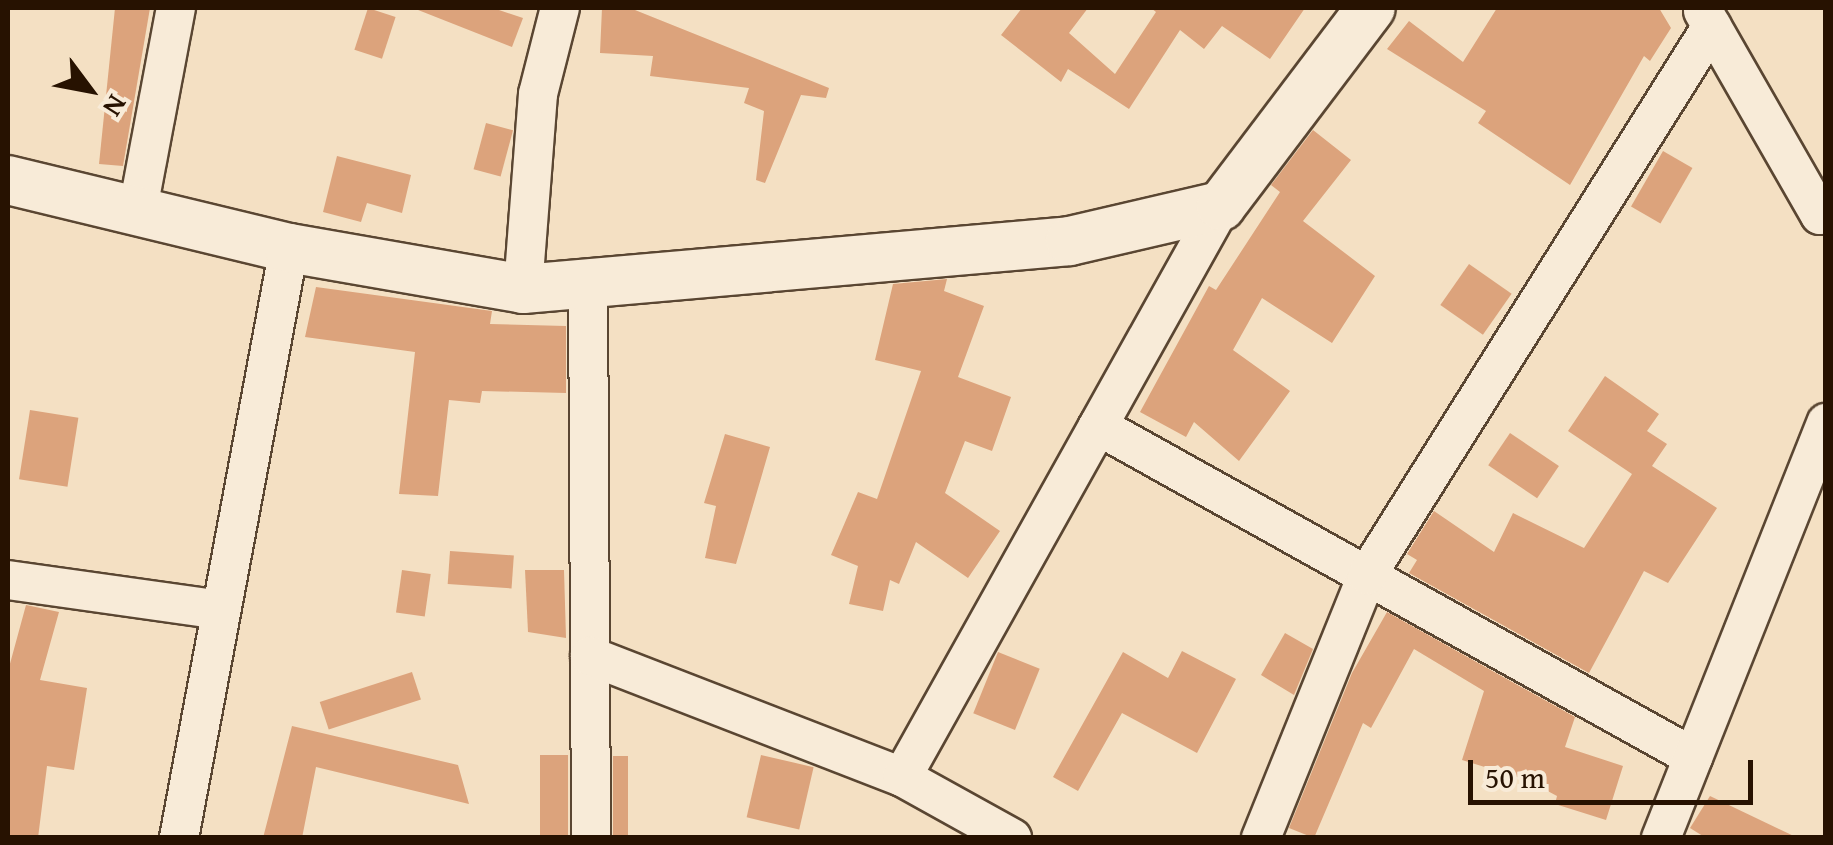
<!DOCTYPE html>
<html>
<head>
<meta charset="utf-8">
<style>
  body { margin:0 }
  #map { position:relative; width:1833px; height:845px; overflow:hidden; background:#f4e0c3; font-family:"Gentium Book Plus",serif }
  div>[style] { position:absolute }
  .building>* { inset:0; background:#dca37c; transform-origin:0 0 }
  .roads { filter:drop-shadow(2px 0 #5a4632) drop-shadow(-2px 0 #5a4632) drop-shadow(0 2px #5a4632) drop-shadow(0 -2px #5a4632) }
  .minor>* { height:38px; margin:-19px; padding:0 19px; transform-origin:19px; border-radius:19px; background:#f8ebd8 }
  .tertiary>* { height:48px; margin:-24px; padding:0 24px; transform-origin:24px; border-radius:24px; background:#f8ebd8 }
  span { translate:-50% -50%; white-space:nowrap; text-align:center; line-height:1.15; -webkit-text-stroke:9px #f8ebd8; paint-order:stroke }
  .frame { position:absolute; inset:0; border:10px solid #271201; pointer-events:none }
  .north { position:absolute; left:40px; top:40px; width:100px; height:100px; -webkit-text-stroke:8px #f8ebd8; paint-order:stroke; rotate:122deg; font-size:28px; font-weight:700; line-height:40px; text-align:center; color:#271201 }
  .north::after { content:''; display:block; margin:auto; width:35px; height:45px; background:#271201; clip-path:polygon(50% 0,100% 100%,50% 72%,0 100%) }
  .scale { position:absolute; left:1468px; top:760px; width:285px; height:45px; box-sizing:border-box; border:5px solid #271201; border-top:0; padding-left:12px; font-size:30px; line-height:35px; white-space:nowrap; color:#271201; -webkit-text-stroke:8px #f8ebd8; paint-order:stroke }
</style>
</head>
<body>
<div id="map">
  <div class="building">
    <i style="clip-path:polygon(115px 8px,150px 8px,123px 166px,99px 164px)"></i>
    <i style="left:368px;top:8px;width:29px;height:44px;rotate:18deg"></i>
    <i style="clip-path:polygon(413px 8px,493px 8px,523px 18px,512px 47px)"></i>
    <i style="clip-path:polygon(602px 8px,630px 8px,829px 88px,826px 98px,801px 95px,765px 183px,756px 180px,764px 111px,744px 103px,749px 88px,650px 76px,653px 56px,600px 53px)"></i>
    <i style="clip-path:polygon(1022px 8px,1088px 8px,1069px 33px,1115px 74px,1156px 12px,1151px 8px,1305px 8px,1270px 59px,1222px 26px,1204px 49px,1180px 30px,1129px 109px,1068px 69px,1061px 82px,1001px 35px)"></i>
    <i style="clip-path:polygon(1497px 8px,1659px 8px,1671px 28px,1650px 61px,1644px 56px,1570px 185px,1478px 123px,1486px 111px,1387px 49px,1409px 21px,1463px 62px)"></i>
    <i style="left:486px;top:123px;width:28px;height:48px;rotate:15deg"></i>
    <i style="clip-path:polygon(1313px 130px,1351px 160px,1303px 221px,1375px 276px,1332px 343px,1262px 298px,1233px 350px,1290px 391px,1239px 461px,1194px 422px,1186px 437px,1140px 412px,1209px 286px,1216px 290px,1280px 192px,1271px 185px)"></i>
    <i style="left:1663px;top:151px;width:34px;height:64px;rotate:30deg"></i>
    <i style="clip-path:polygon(337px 156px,411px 175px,402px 213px,367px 203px,361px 222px,323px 212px)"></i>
    <i style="left:1469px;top:264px;width:52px;height:50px;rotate:35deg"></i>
    <i style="clip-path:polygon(947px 279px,944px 291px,984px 306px,958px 377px,1011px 397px,992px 451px,965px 441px,945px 493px,1000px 531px,968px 578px,916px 542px,899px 584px,890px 580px,883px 611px,849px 604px,858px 566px,831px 555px,858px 492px,877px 499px,921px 371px,875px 360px,893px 284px)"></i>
    <i style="clip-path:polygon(316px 287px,492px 311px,490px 324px,566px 326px,566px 393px,482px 391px,480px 403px,449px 400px,438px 496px,399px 494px,415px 352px,305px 337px)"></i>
    <i style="clip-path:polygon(1605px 376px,1659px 414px,1647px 431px,1667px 444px,1652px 466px,1717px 508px,1668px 583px,1644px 571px,1589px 673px,1409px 573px,1417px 560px,1407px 554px,1434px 511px,1494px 552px,1513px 513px,1584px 548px,1632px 474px,1568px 431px)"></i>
    <i style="left:30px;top:410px;width:49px;height:70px;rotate:9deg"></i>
    <i style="left:1510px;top:433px;width:59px;height:39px;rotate:34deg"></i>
    <i style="clip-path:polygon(725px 434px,770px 447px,736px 564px,705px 558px,716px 506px,704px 503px)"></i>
    <i style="left:450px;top:551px;width:64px;height:33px;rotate:4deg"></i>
    <i style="left:402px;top:570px;width:29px;height:43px;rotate:8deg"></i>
    <i style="clip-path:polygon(525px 570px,564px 570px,566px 638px,528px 632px)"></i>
    <i style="clip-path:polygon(26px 605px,59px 612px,40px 680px,87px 688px,74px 770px,47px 766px,38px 838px,8px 838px,8px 671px)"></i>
    <i style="clip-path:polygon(1387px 612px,1575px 717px,1565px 747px,1623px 766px,1606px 820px,1555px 804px,1557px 796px,1527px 780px,1462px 760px,1484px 691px,1414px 649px,1371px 728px,1363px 723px,1314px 838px,1289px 828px,1352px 673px)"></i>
    <i style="clip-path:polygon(1285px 633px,1313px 649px,1294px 695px,1261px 675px)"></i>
    <i style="clip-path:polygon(1182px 651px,1236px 679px,1197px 753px,1122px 713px,1078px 791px,1053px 777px,1123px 652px,1168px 678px)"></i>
    <i style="left:998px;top:652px;width:45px;height:66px;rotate:22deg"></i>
    <i style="left:412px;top:672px;width:29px;height:97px;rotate:72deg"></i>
    <i style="clip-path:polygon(292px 726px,458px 765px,469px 804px,316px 767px,302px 838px,263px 838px)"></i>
    <i style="left:540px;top:755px;width:28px;height:83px"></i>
    <i style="left:761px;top:755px;width:54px;height:64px;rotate:13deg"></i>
    <i style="left:613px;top:756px;width:15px;height:82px"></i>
    <i style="clip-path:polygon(1710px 796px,1798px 838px,1706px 838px,1690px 828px)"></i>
  </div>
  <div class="roads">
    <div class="minor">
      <i style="left:1703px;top:11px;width:235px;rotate:60.2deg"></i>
      <i style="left:1820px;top:215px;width:8px;rotate:-40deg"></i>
      <i style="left:137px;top:214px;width:210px;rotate:-79.3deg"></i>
      <i style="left:588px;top:283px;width:555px;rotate:89.69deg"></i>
      <i style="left:523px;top:289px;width:196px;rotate:-85.6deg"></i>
      <i style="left:538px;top:94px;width:89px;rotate:-75.7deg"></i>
      <i style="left:1098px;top:426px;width:681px;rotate:29.09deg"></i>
      <i style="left:8px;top:580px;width:215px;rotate:8deg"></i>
      <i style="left:590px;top:656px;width:335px;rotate:21.2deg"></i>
      <i style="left:902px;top:777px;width:126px;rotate:29deg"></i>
      <i style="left:902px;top:777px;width:654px;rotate:-60.81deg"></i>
      <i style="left:179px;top:838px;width:600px;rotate:-79.44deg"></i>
      <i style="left:1261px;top:838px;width:284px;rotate:-68deg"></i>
      <i style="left:1367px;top:575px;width:648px;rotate:-57.85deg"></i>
      <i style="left:1661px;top:838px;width:447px;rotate:-68.3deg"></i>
    </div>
    <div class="tertiary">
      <i style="left:8px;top:180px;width:289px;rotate:13.6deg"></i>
      <i style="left:289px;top:248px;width:238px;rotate:9.9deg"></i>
      <i style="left:523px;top:289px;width:549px;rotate:-5.01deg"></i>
      <i style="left:1070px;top:241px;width:155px;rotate:-13.1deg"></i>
      <i style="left:1221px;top:206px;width:248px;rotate:-52.9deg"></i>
    </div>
  </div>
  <div class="frame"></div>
  <div class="north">N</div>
  <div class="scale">50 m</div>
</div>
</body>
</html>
